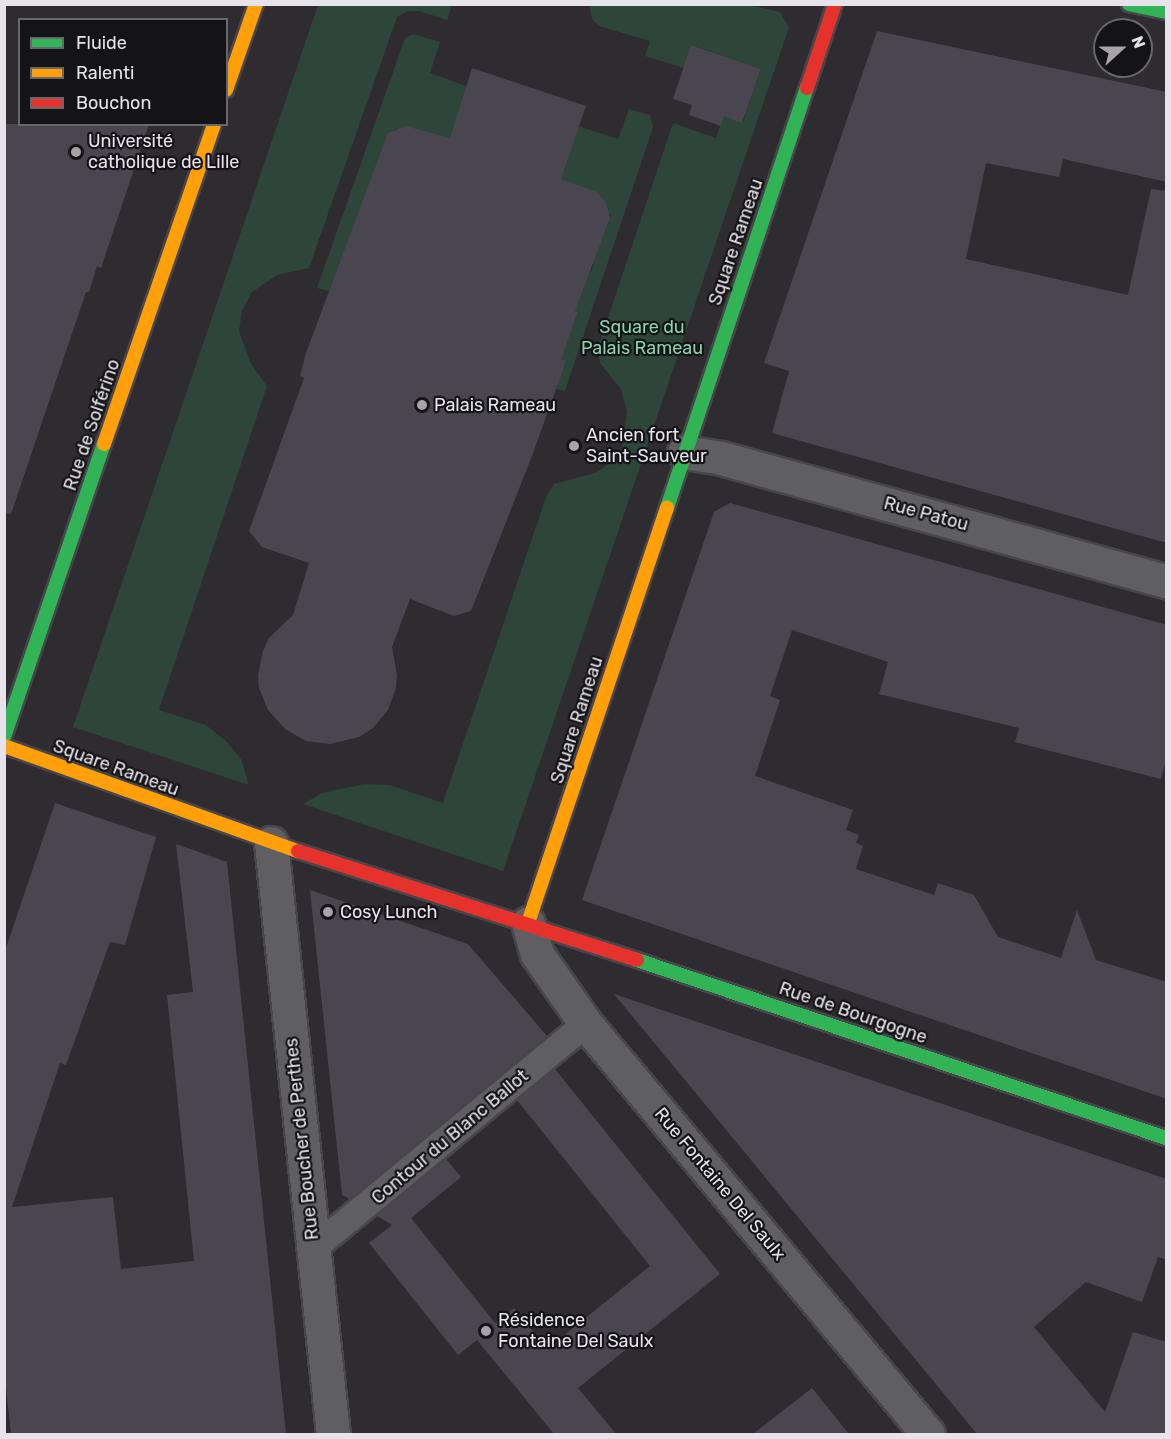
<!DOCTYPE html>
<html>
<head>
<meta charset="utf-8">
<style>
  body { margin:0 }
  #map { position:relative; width:1171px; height:1439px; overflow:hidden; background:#2e2b31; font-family:Rubik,sans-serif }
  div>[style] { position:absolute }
  .green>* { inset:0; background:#2d4639 }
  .building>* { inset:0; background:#4a4650 }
  .roads { filter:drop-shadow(2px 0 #48464b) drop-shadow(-2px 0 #48464b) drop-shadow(0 2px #48464b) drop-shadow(0 -2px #48464b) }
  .lane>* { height:26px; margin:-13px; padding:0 13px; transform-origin:13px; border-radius:13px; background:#5f5e62 }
  .street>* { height:33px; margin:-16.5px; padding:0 16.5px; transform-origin:16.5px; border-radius:16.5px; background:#5f5e62 }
  .fast>* { height:14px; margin:-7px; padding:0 7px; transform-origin:7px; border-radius:7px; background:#30b455 }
  .slow>* { height:14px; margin:-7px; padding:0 7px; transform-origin:7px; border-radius:7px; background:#ff9f0a }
  .jam>* { height:14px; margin:-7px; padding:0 7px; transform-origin:7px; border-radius:7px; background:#e5322d }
  .dots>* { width:16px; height:16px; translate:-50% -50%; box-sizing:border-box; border:3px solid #141317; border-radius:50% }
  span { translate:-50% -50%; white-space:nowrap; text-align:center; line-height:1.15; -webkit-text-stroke:4.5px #141317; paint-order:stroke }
  .poi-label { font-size:18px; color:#e6e4ea }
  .left { translate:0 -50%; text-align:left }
  .street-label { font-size:18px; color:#e6e4ea }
  .park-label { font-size:18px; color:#8ad4ac }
  .frame { position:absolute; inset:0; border:6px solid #e6e4ea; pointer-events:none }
  .legend { position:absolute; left:18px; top:18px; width:210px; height:108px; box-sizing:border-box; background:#141317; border:2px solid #68676b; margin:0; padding:8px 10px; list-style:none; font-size:18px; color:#e6e4ea }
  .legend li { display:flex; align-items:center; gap:12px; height:30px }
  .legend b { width:30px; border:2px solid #68676b }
  .north { position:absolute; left:1093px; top:18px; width:60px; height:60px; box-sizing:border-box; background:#141317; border:2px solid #68676b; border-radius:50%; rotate:69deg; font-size:16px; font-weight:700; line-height:24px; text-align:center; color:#e6e4ea }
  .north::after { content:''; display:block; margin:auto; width:21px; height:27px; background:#a6a3a9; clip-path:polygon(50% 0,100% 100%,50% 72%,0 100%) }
</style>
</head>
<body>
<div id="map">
  <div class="green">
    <i style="clip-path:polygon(745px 4px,780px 12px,789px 27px,503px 871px,303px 804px,322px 793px,364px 784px,389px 785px,443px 803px,546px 497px,554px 484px,595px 473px,613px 461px,622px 448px,627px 412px,621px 389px,600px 363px,598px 348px,673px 123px,716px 138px,724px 116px,743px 122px,761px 69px,692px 45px,684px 68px,645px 56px,650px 41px,599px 26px,592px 19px,589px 5px)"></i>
    <i style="clip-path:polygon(318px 5px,452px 5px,447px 20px,419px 11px,408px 11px,397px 17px,309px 268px,277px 275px,252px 292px,242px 311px,239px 331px,251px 364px,267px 386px,159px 710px,206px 725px,227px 742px,241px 759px,249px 785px,73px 727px)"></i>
    <i style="clip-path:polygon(413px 34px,440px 42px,430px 73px,466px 86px,462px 99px,471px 103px,456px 146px,410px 127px,394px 130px,329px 291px,317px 288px,405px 38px)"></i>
    <i style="clip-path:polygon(629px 109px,650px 115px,653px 127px,565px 391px,556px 389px,558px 385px,554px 383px,557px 358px,575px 321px,578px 312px,574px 311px,588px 272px,591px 272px,594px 264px,591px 263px,605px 225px,607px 225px,611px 215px,607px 213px,606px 202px,598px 197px,599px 193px,549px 178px,578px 126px,618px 139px)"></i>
  </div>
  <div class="building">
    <i style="clip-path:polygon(877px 31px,1167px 92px,1167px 182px,1063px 159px,1059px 177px,986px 163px,966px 259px,1128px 295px,1151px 189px,1167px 191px,1167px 543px,772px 433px,789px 371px,764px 363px)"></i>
    <i style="clip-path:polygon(691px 45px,761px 69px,742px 123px,724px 116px,721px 126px,689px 115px,692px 105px,673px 99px)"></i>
    <i style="clip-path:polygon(472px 68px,586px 106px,561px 179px,597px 192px,606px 202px,610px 218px,575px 311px,578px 312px,561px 359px,566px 361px,532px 456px,471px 611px,454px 616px,410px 599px,392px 647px,397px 675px,396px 688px,388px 710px,373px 728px,359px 737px,330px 744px,306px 741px,285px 729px,268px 710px,259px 688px,258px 675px,263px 651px,269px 638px,293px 615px,309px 563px,262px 547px,249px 531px,304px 378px,300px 376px,306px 353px,388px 133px,406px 126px,450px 138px)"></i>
    <i style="clip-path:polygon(4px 124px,149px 124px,101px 268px,97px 266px,89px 292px,86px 292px,11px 514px,4px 513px)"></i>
    <i style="clip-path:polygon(730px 503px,1167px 625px,1167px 757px,1161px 779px,1015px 742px,1019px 728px,879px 694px,888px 662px,792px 630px,770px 696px,780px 700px,755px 776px,853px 810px,846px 830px,859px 835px,856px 843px,863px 846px,856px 869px,934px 895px,938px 883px,974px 895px,998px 937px,1061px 958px,1077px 910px,1096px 960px,1167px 982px,1167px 1099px,582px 900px,714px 512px)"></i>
    <i style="clip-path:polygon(55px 803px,156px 837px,125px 945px,110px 942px,66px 1065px,60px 1063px,12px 1207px,113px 1197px,121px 1269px,194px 1261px,167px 995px,193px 992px,176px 844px,227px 862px,286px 1434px,11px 1434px,4px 1369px,4px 954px)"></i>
    <i style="clip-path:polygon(310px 890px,468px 944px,547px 1036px,350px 1199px,342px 1195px)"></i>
    <i style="clip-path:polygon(614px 994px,1167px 1179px,1167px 1260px,1158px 1257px,1142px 1302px,1086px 1282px,1034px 1327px,1105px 1412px,1133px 1332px,1167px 1342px,1167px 1434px,977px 1434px)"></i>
    <i style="clip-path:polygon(555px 1069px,720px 1274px,578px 1388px,616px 1434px,554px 1434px,477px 1340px,458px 1355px,369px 1243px,392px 1225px,377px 1216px,446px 1159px,461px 1177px,411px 1218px,495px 1323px,514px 1308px,547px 1349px,650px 1266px,517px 1100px)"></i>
    <i style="clip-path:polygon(812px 1388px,849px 1434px,753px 1434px)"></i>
  </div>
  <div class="roads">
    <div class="lane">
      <i style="left:313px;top:1249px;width:354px;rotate:-39.5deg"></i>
    </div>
    <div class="street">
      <i style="left:684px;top:452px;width:37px;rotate:9deg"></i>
      <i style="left:721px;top:458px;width:462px;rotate:15.5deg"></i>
      <i style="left:271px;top:843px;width:594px;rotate:84.01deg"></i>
      <i style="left:528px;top:923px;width:32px;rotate:74deg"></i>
      <i style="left:537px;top:954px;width:85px;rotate:55deg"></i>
      <i style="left:586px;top:1024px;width:534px;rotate:50.17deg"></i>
    </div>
    <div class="fast">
      <i style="left:1129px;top:4px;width:38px;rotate:12deg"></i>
      <i style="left:667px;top:508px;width:443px;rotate:-71.6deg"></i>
      <i style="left:4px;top:737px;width:310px;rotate:-71.2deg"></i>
      <i style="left:637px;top:960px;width:558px;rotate:18.6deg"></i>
    </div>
    <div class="slow">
      <i style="left:226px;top:90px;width:91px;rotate:-70.8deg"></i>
      <i style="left:104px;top:444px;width:338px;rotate:-71deg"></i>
      <i style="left:4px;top:746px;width:312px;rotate:19.7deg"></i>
      <i style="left:528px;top:923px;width:438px;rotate:-71.5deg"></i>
    </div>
    <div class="jam">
      <i style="left:807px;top:88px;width:89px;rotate:-71.6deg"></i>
      <i style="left:298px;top:851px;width:356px;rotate:17.8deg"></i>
    </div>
  </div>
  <div class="dots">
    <i style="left:76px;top:152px;background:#a6a3a9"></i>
    <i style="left:422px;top:405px;background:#a6a3a9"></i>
    <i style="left:574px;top:446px;background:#a6a3a9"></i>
    <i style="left:328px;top:912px;background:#a6a3a9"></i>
    <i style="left:486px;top:1331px;background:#a6a3a9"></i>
  </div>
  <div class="poi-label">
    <span class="left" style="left:88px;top:152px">Université<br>catholique de Lille</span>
    <span class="left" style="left:434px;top:405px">Palais Rameau</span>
    <span class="left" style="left:586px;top:446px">Ancien fort<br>Saint-Sauveur</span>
    <span class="left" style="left:340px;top:912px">Cosy Lunch</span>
    <span class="left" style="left:498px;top:1331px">Résidence<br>Fontaine Del Saulx</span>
  </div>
  <div class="street-label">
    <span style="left:736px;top:242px;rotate:-71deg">Square Rameau</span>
    <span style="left:92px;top:425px;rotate:-71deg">Rue de Solférino</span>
    <span style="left:926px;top:514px;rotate:15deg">Rue Patou</span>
    <span style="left:577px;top:720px;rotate:-72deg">Square Rameau</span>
    <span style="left:116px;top:768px;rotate:20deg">Square Rameau</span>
    <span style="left:853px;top:1013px;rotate:19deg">Rue de Bourgogne</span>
    <span style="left:450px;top:1137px;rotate:-40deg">Contour du Blanc Ballot</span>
    <span style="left:302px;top:1139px;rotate:-96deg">Rue Boucher de Perthes</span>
    <span style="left:720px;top:1184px;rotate:50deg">Rue Fontaine Del Saulx</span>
  </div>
  <div class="park-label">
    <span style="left:642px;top:338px">Square du<br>Palais Rameau</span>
  </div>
  <div class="frame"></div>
  <ul class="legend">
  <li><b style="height:8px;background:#30b455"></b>Fluide</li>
  <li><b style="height:8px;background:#ff9f0a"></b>Ralenti</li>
  <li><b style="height:8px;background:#e5322d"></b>Bouchon</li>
  </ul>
  <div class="north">N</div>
</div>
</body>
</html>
